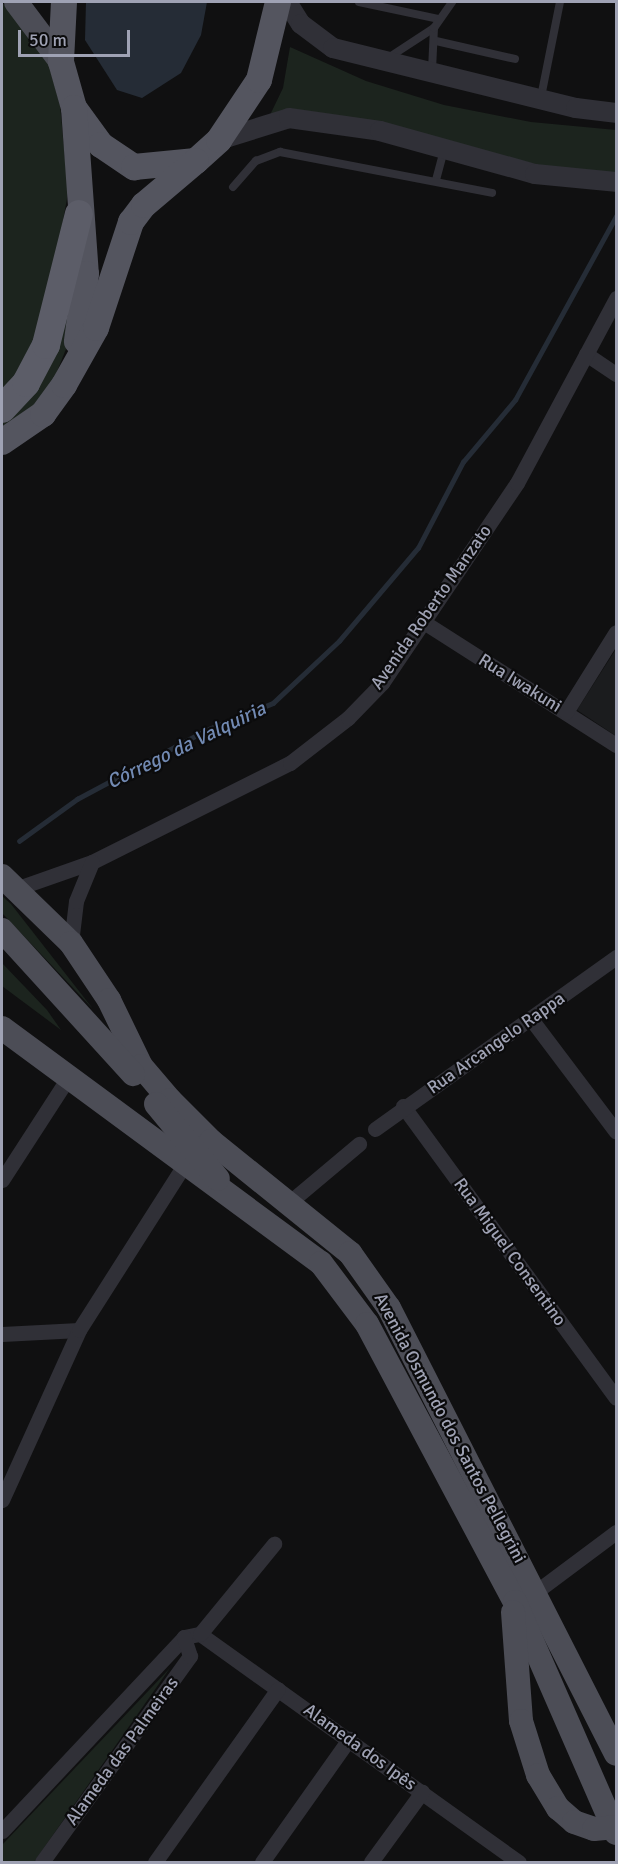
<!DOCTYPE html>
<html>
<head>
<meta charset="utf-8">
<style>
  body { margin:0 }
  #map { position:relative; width:618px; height:1864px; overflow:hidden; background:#101011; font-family:Signika,sans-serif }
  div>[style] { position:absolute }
  .built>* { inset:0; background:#1b1c1e }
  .green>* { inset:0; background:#1c241e }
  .water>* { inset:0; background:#252c36 }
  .stream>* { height:4.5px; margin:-2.25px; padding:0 2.25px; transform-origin:2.25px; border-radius:2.25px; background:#252c36 }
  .service>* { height:8px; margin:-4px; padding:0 4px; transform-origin:4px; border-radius:4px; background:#303037 }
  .minor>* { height:15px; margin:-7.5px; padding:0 7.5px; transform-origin:7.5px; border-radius:7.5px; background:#303037 }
  .tertiary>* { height:20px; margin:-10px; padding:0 10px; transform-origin:10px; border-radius:10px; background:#303037 }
  .primary>* { height:24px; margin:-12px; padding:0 12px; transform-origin:12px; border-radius:12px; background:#4c4d56 }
  .trunk>* { height:26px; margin:-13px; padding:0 13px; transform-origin:13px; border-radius:13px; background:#54555f }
  .motorway>* { height:28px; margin:-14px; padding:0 14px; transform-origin:14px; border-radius:14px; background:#5c5d68 }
  span { translate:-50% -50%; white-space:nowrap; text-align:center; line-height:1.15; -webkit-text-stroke:4.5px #0b0b0c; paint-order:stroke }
  .street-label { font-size:18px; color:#9fa2b4 }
  .water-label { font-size:20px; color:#728ab3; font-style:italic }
  .frame { position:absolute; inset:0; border:3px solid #9fa2b4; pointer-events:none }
  .scale { position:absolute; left:18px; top:30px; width:112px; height:27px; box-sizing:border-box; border:3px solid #9fa2b4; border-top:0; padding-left:8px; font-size:18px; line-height:21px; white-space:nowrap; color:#9fa2b4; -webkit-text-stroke:4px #0b0b0c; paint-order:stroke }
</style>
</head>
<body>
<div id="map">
  <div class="built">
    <i style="clip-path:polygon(616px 649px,616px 736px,577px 710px)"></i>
  </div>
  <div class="green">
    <i style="clip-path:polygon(2px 2px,48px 62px,60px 105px,68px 193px,45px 320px,2px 400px)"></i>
    <i style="clip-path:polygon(290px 47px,366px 81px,444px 105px,531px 122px,616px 130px,616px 179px,270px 115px,283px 88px)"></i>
    <i style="clip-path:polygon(65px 312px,72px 334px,54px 379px,38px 402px,2px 431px,2px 420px)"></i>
    <i style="clip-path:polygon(2px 896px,11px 904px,93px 1009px,2px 913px)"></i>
    <i style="clip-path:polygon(2px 963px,47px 1010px,61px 1030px,2px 986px)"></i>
    <i style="clip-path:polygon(170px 1668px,34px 1862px,2px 1862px,2px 1845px)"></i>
  </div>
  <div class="water">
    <i style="clip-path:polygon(86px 2px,207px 2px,201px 35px,181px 73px,142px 98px,117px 90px,85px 40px)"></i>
  </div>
  <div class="stream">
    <i style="left:19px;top:841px;width:72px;rotate:-35.9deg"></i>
    <i style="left:77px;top:799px;width:146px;rotate:-28.1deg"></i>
    <i style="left:206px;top:730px;width:72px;rotate:-21.9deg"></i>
    <i style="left:273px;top:703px;width:91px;rotate:-43.2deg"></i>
    <i style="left:339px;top:641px;width:122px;rotate:-49.7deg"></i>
    <i style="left:418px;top:548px;width:97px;rotate:-62.4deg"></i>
    <i style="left:463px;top:462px;width:81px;rotate:-50deg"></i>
    <i style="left:515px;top:400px;width:210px;rotate:-61.2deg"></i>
  </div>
  <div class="service">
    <i style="left:359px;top:2px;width:82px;rotate:12deg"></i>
    <i style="left:436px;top:41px;width:81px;rotate:12.8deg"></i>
    <i style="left:388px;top:58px;width:55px;rotate:-33.1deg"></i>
    <i style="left:432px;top:70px;width:42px;rotate:-87.3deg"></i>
    <i style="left:434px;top:28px;width:32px;rotate:-55deg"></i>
    <i style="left:541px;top:97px;width:97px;rotate:-78.7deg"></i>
    <i style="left:436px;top:180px;width:31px;rotate:-75deg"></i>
    <i style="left:233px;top:187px;width:35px;rotate:-49deg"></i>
    <i style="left:256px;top:161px;width:26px;rotate:-21deg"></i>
    <i style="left:280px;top:152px;width:216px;rotate:10.9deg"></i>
  </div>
  <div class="minor">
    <i style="left:586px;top:354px;width:36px;rotate:34deg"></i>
    <i style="left:422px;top:621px;width:230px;rotate:32.6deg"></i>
    <i style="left:566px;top:712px;width:94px;rotate:-58deg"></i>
    <i style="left:18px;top:888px;width:78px;rotate:-19.4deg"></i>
    <i style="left:92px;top:862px;width:221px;rotate:-26.6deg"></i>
    <i style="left:290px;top:763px;width:73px;rotate:-37.8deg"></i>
    <i style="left:348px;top:718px;width:49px;rotate:-45.8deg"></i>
    <i style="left:382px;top:683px;width:241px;rotate:-56deg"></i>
    <i style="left:517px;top:483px;width:210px;rotate:-61.8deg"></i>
    <i style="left:71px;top:943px;width:42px;rotate:-83.2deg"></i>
    <i style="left:76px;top:901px;width:42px;rotate:-67.7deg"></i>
    <i style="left:531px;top:1019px;width:141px;rotate:53deg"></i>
    <i style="left:403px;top:1106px;width:361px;rotate:53.9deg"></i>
    <i style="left:375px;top:1129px;width:296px;rotate:-35.5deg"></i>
    <i style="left:2px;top:1180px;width:121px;rotate:-57.1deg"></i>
    <i style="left:291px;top:1201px;width:89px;rotate:-40deg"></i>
    <i style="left:2px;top:1334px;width:77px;rotate:-3deg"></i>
    <i style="left:2px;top:1500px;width:187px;rotate:-65.6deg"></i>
    <i style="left:79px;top:1330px;width:193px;rotate:-57.5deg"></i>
    <i style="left:537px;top:1591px;width:99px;rotate:-36.8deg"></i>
    <i style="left:200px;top:1634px;width:392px;rotate:35.6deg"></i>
    <i style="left:2px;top:1831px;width:266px;rotate:-46.8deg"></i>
    <i style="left:184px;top:1637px;width:16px;rotate:-11deg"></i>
    <i style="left:200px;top:1634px;width:117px;rotate:-50.6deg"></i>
    <i style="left:42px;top:1862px;width:254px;rotate:-54.3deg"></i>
    <i style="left:190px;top:1656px;width:20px;rotate:-108deg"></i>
    <i style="left:155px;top:1862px;width:212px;rotate:-54.6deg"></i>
    <i style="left:262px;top:1862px;width:151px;rotate:-54.7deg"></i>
    <i style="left:371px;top:1862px;width:87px;rotate:-53.9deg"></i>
  </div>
  <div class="tertiary">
    <i style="left:287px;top:2px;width:26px;rotate:58deg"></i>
    <i style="left:301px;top:24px;width:40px;rotate:37deg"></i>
    <i style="left:333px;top:48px;width:250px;rotate:13.9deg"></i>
    <i style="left:576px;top:108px;width:40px;rotate:7.1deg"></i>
    <i style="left:219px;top:140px;width:73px;rotate:-17.4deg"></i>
    <i style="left:289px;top:118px;width:92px;rotate:8.1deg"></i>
    <i style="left:380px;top:131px;width:161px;rotate:15.5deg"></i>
    <i style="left:535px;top:174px;width:81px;rotate:5.6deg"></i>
  </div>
  <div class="primary">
    <i style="left:16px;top:2px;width:75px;rotate:53.1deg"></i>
    <i style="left:2px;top:876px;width:96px;rotate:44.2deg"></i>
    <i style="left:71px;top:943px;width:69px;rotate:56.3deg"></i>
    <i style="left:109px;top:1000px;width:73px;rotate:64.1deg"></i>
    <i style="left:141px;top:1066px;width:45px;rotate:49.5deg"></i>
    <i style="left:170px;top:1100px;width:58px;rotate:45deg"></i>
    <i style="left:211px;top:1141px;width:179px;rotate:38.9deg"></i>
    <i style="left:350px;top:1253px;width:67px;rotate:54.7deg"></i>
    <i style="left:389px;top:1308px;width:500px;rotate:63.03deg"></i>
    <i style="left:2px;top:930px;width:195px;rotate:47.7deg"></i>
    <i style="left:2px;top:1028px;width:396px;rotate:36.4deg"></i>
    <i style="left:321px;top:1263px;width:76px;rotate:53deg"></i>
    <i style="left:367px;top:1324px;width:315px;rotate:62deg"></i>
    <i style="left:515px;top:1602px;width:252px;rotate:66.4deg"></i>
    <i style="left:156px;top:1104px;width:97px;rotate:50.4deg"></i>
    <i style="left:513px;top:1612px;width:109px;rotate:85.8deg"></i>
    <i style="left:521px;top:1721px;width:57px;rotate:72.5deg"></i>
    <i style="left:538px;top:1775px;width:39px;rotate:59deg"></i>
    <i style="left:558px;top:1808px;width:21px;rotate:41deg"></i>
    <i style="left:574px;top:1822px;width:21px;rotate:19deg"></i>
    <i style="left:594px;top:1829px;width:22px;rotate:-5deg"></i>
  </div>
  <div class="trunk">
    <i style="left:64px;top:2px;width:60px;rotate:92.9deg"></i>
    <i style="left:61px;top:62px;width:48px;rotate:74.2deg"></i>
    <i style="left:74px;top:108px;width:46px;rotate:53.9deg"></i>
    <i style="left:101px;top:145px;width:40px;rotate:34deg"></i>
    <i style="left:134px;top:167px;width:62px;rotate:-5.5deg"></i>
    <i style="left:196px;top:161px;width:31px;rotate:-42deg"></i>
    <i style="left:219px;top:140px;width:72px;rotate:-56.3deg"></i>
    <i style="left:259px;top:80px;width:80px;rotate:-76.3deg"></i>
    <i style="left:74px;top:108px;width:166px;rotate:85.9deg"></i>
    <i style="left:86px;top:274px;width:68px;rotate:97.7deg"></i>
    <i style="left:2px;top:442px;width:50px;rotate:-34.3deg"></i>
    <i style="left:43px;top:414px;width:36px;rotate:-54deg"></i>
    <i style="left:64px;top:385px;width:65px;rotate:-60.7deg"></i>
    <i style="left:96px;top:328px;width:112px;rotate:-71.7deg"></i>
    <i style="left:131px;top:222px;width:21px;rotate:-53deg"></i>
    <i style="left:144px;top:205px;width:68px;rotate:-40.2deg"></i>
  </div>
  <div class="motorway">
    <i style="left:2px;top:409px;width:35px;rotate:-47deg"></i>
    <i style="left:26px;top:383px;width:43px;rotate:-62.2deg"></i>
    <i style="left:46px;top:345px;width:135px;rotate:-75.9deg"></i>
  </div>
  <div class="street-label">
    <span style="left:431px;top:607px;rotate:-55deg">Avenida Roberto Manzato</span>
    <span style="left:520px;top:683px;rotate:32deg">Rua Iwakuni</span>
    <span style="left:496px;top:1043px;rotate:-35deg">Rua Arcangelo Rappa</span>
    <span style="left:510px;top:1252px;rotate:54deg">Rua Miguel Consentino</span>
    <span style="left:450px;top:1428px;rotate:62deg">Avenida Osmundo dos Santos Pellegrini</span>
    <span style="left:360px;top:1747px;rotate:36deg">Alameda dos Ipês</span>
    <span style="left:122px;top:1751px;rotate:-54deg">Alameda das Palmeiras</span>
  </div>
  <div class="water-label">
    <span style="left:186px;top:745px;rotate:-26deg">Córrego da Valquiria</span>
  </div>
  <div class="frame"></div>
  <div class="scale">50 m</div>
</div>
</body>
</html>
